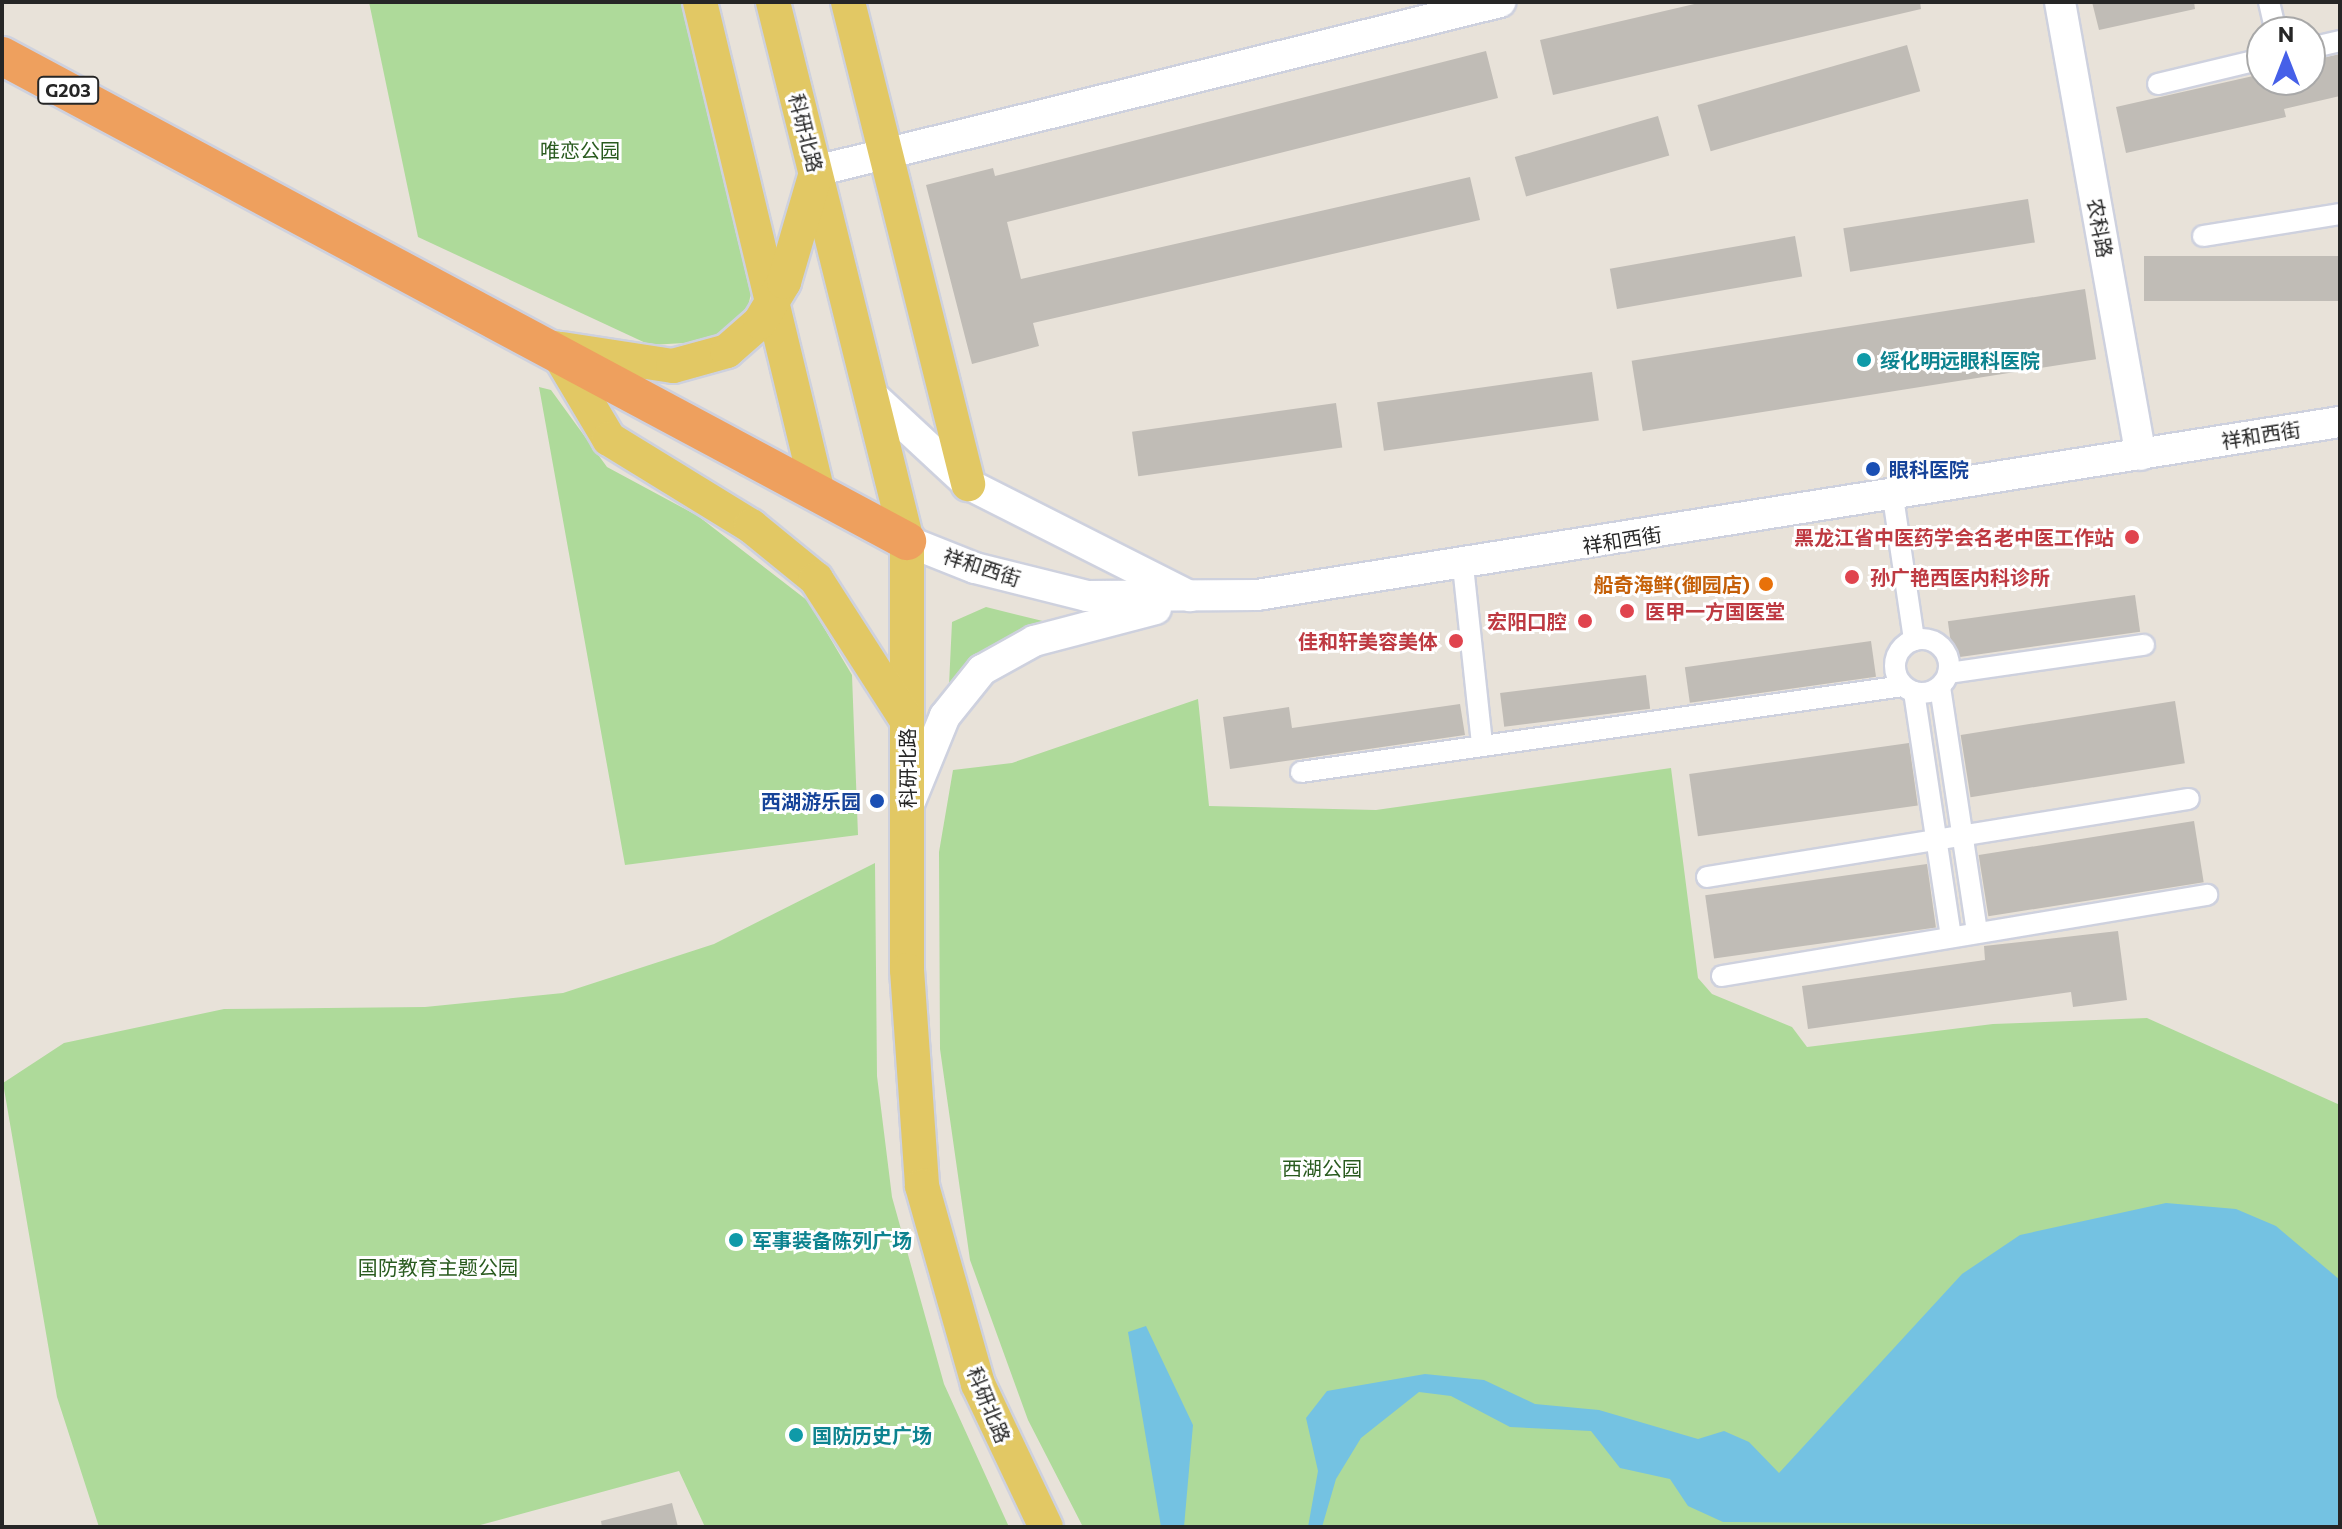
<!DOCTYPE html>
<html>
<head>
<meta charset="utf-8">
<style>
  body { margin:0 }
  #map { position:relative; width:2342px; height:1529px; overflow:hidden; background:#e8e2d9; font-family:Commissioner,"Noto Sans SC",sans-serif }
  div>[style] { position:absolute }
  .green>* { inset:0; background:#aeda9a }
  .water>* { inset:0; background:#74c2e2 }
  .building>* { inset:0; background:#c0bcb6; transform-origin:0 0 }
  .roads { filter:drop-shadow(2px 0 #ced1de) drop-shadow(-2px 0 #ced1de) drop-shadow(0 2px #ced1de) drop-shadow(0 -2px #ced1de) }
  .street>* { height:20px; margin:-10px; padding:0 10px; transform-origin:10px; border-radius:10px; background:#fff }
  .street>.ring { margin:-10px; padding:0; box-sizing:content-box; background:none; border:20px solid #fff; border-radius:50% }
  .secondary>* { height:30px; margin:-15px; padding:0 15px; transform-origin:15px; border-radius:15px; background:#fff }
  .primary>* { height:34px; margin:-17px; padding:0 17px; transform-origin:17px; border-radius:17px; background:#e2c864 }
  .highway>* { height:38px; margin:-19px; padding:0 19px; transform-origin:19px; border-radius:19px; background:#eea05e }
  .dots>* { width:22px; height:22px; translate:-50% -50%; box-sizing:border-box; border:4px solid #fff; border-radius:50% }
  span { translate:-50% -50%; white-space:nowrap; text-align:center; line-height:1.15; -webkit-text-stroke:6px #fff; paint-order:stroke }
  .shield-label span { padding:2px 6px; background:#fff; border:2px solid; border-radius:6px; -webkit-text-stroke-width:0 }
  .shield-label { font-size:18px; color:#262626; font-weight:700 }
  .street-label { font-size:20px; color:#262626 }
  .park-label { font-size:20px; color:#2a5b1f }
  .culture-label { font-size:20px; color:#0d838f; font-weight:700 }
  .left { translate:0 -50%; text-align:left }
  .transit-label { font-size:20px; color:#164399; font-weight:700 }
  .right { translate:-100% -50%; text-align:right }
  .health-label { font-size:20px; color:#be3a42; font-weight:700 }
  .food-label { font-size:20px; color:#c56008; font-weight:700 }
  .frame { position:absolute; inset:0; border:4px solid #262626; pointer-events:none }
  .north { position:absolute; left:2246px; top:16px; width:80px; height:80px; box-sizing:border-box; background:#fff; border:2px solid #a8a8a8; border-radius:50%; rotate:0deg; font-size:22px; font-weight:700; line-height:32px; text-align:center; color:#262626 }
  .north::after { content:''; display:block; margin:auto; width:28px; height:36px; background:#4660e8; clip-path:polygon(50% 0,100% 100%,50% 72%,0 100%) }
</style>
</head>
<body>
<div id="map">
  <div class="green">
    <i style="clip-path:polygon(369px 2px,696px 2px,756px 274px,748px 306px,730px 328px,702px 342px,650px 345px,418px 237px)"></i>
    <i style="clip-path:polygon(539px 387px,551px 390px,607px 467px,698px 516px,808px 601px,852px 675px,858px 835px,625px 865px)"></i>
    <i style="clip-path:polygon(986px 607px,1051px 623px,990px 646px,949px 685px,952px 622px)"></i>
    <i style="clip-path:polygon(1198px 699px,1209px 806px,1376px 810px,1671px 768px,1698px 978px,1712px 994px,1792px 1027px,1807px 1047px,1993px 1024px,2147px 1018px,2340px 1105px,2340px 1527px,1083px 1527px,1028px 1420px,970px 1260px,940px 1049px,939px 852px,953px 770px,1012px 763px)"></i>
    <i style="clip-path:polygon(875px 863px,877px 1076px,892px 1197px,944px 1384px,1009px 1527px,705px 1527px,679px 1471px,473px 1527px,99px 1527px,57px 1397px,3px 1083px,64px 1043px,224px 1009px,425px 1007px,563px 993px,714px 944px)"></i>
  </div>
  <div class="water">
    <i style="clip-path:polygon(2166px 1203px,2236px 1209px,2276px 1226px,2340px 1280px,2340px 1527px,1723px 1522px,1688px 1506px,1670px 1479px,1620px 1468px,1591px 1431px,1510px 1427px,1451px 1396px,1419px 1392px,1361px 1438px,1336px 1479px,1322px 1527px,1308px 1527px,1318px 1471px,1306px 1418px,1327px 1391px,1425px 1374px,1484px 1380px,1535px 1404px,1599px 1410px,1698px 1439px,1724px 1431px,1749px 1442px,1779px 1473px,1962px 1274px,2020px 1235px)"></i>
    <i style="clip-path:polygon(1146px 1326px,1193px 1425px,1184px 1527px,1161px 1527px,1128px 1332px)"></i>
  </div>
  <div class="building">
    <i style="clip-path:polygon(1703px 2px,1920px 2px,1921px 9px,1553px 95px,1540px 40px)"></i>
    <i style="clip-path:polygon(2092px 2px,2194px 2px,2195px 9px,2099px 30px)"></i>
    <i style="left:1907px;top:45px;width:48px;height:218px;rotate:74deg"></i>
    <i style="clip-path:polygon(1486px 51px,1498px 98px,1007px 222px,1021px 279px,1470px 177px,1480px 220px,1033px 323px,1039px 346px,972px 364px,926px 185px,993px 168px,995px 176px)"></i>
    <i style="clip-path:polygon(2340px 54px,2340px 96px,2284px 109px,2286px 117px,2126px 153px,2116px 107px,2262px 74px,2262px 80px,2310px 80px,2310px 61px)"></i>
    <i style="left:1658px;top:116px;width:41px;height:149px;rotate:74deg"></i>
    <i style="left:2028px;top:199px;width:44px;height:187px;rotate:81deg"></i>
    <i style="left:1795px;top:236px;width:41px;height:188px;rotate:80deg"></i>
    <i style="left:2340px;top:256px;width:45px;height:196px;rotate:90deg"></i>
    <i style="left:2085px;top:289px;width:71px;height:459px;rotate:81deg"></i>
    <i style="left:1592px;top:372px;width:49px;height:217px;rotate:82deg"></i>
    <i style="left:1336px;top:403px;width:45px;height:206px;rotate:82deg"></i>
    <i style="left:2135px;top:595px;width:37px;height:189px;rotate:82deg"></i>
    <i style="left:1871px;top:641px;width:36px;height:188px;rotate:82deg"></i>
    <i style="left:1646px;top:675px;width:34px;height:147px;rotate:83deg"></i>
    <i style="left:2175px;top:701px;width:63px;height:217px;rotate:81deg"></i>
    <i style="clip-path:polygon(1460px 704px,1465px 735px,1230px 769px,1223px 717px,1289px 707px,1292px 728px)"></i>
    <i style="left:1909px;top:743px;width:63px;height:222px;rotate:82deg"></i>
    <i style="left:2194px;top:821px;width:62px;height:218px;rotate:81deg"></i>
    <i style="left:1927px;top:864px;width:64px;height:224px;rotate:82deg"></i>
    <i style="clip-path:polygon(2118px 931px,2127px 1000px,2073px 1007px,2071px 992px,1808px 1029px,1802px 986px,1985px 960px,1984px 946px)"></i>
    <i style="clip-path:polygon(672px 1503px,678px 1527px,602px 1527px,601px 1521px)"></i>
  </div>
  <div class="roads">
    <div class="street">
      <i style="left:2269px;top:2px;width:31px;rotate:77deg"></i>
      <i style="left:2310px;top:48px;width:31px;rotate:-13deg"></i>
      <i style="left:2158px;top:84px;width:107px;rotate:-13.5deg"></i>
      <i style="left:2203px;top:236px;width:139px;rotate:-9.1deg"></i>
      <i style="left:1893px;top:497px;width:145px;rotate:81.6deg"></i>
      <i style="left:1463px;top:566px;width:180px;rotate:83.9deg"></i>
      <i class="ring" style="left:1895px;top:639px;width:34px;height:34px"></i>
      <i style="left:1949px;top:673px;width:197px;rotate:-8.2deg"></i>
      <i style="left:1940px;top:687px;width:248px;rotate:81.4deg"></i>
      <i style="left:1914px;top:692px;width:247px;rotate:81.4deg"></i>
      <i style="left:1301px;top:772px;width:608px;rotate:-8.13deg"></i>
      <i style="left:1707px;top:877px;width:488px;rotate:-9.2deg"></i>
      <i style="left:1722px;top:976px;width:492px;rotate:-9.5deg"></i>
    </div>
    <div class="secondary">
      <i style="left:2060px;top:2px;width:460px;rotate:79.9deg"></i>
      <i style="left:816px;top:171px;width:705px;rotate:-13.88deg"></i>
      <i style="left:874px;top:397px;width:128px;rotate:42.8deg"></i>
      <i style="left:968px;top:484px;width:249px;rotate:26.8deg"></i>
      <i style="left:907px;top:541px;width:73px;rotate:21.7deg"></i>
      <i style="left:975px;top:568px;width:115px;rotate:14deg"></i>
      <i style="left:1087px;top:596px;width:170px;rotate:-0.3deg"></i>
      <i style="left:1257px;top:595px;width:1097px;rotate:-9.08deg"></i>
      <i style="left:909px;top:804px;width:95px;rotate:-67.8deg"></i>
      <i style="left:945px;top:716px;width:59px;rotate:-51.2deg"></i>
      <i style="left:982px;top:670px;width:60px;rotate:-29.1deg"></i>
      <i style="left:1034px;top:641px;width:126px;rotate:-14.7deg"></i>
    </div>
    <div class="primary">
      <i style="left:700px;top:2px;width:505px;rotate:76.49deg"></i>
      <i style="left:773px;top:2px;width:555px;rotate:76.04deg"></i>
      <i style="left:907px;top:541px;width:429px;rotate:90deg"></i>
      <i style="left:907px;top:970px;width:217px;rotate:86deg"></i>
      <i style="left:922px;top:1186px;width:206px;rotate:74.2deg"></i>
      <i style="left:978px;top:1384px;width:158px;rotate:64.6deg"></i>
      <i style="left:848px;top:2px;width:497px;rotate:76deg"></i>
      <i style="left:555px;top:348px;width:106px;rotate:59.3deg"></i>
      <i style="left:609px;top:439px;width:167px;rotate:31.5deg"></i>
      <i style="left:751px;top:526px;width:84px;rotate:39.2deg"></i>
      <i style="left:816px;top:579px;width:166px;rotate:57.3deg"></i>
      <i style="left:562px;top:349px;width:112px;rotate:8.7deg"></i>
      <i style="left:673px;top:366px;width:56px;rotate:-15.5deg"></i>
      <i style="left:727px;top:351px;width:44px;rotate:-41.3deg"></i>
      <i style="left:760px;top:322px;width:47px;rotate:-59deg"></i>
      <i style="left:784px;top:282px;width:110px;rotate:-73.7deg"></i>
    </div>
    <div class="highway">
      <i style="left:2px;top:56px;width:1027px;rotate:28.19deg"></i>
    </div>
  </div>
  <div class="dots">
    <i style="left:1864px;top:360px;background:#0f9aa8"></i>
    <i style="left:1873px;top:469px;background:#1a4fb4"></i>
    <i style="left:2132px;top:537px;background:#e0444e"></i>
    <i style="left:1852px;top:577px;background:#e0444e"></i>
    <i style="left:1766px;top:584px;background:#e8710a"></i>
    <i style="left:1627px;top:611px;background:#e0444e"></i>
    <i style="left:1585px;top:621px;background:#e0444e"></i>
    <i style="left:1456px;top:641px;background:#e0444e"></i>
    <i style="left:877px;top:801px;background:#1a4fb4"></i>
    <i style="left:736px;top:1240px;background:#0f9aa8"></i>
    <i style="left:796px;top:1435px;background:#0f9aa8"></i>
  </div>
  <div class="shield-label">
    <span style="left:68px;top:90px">G203</span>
  </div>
  <div class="street-label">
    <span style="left:806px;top:133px;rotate:76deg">科研北路</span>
    <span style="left:2100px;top:228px;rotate:80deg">农科路</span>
    <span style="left:2261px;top:435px;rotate:-9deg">祥和西街</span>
    <span style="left:1622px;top:540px;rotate:-9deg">祥和西街</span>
    <span style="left:982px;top:567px;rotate:18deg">祥和西街</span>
    <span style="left:907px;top:768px;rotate:-90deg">科研北路</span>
    <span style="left:989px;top:1405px;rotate:68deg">科研北路</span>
  </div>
  <div class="park-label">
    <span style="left:580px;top:150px">唯恋公园</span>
    <span style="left:1322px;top:1168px">西湖公园</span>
    <span style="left:438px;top:1267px">国防教育主题公园</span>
  </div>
  <div class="culture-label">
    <span class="left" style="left:1880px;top:360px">绥化明远眼科医院</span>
    <span class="left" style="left:752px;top:1240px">军事装备陈列广场</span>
    <span class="left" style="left:812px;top:1435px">国防历史广场</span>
  </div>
  <div class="transit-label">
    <span class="left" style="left:1889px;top:469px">眼科医院</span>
    <span class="right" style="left:861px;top:801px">西湖游乐园</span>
  </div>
  <div class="health-label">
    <span class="right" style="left:2114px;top:537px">黑龙江省中医药学会名老中医工作站</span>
    <span class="left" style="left:1870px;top:577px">孙广艳西医内科诊所</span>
    <span class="left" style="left:1645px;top:611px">医甲一方国医堂</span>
    <span class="right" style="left:1567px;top:621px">宏阳口腔</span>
    <span class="right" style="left:1438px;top:641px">佳和轩美容美体</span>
  </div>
  <div class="food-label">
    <span class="right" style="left:1750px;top:584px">船奇海鲜(御园店)</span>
  </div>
  <div class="frame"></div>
  <div class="north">N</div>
</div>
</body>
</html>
